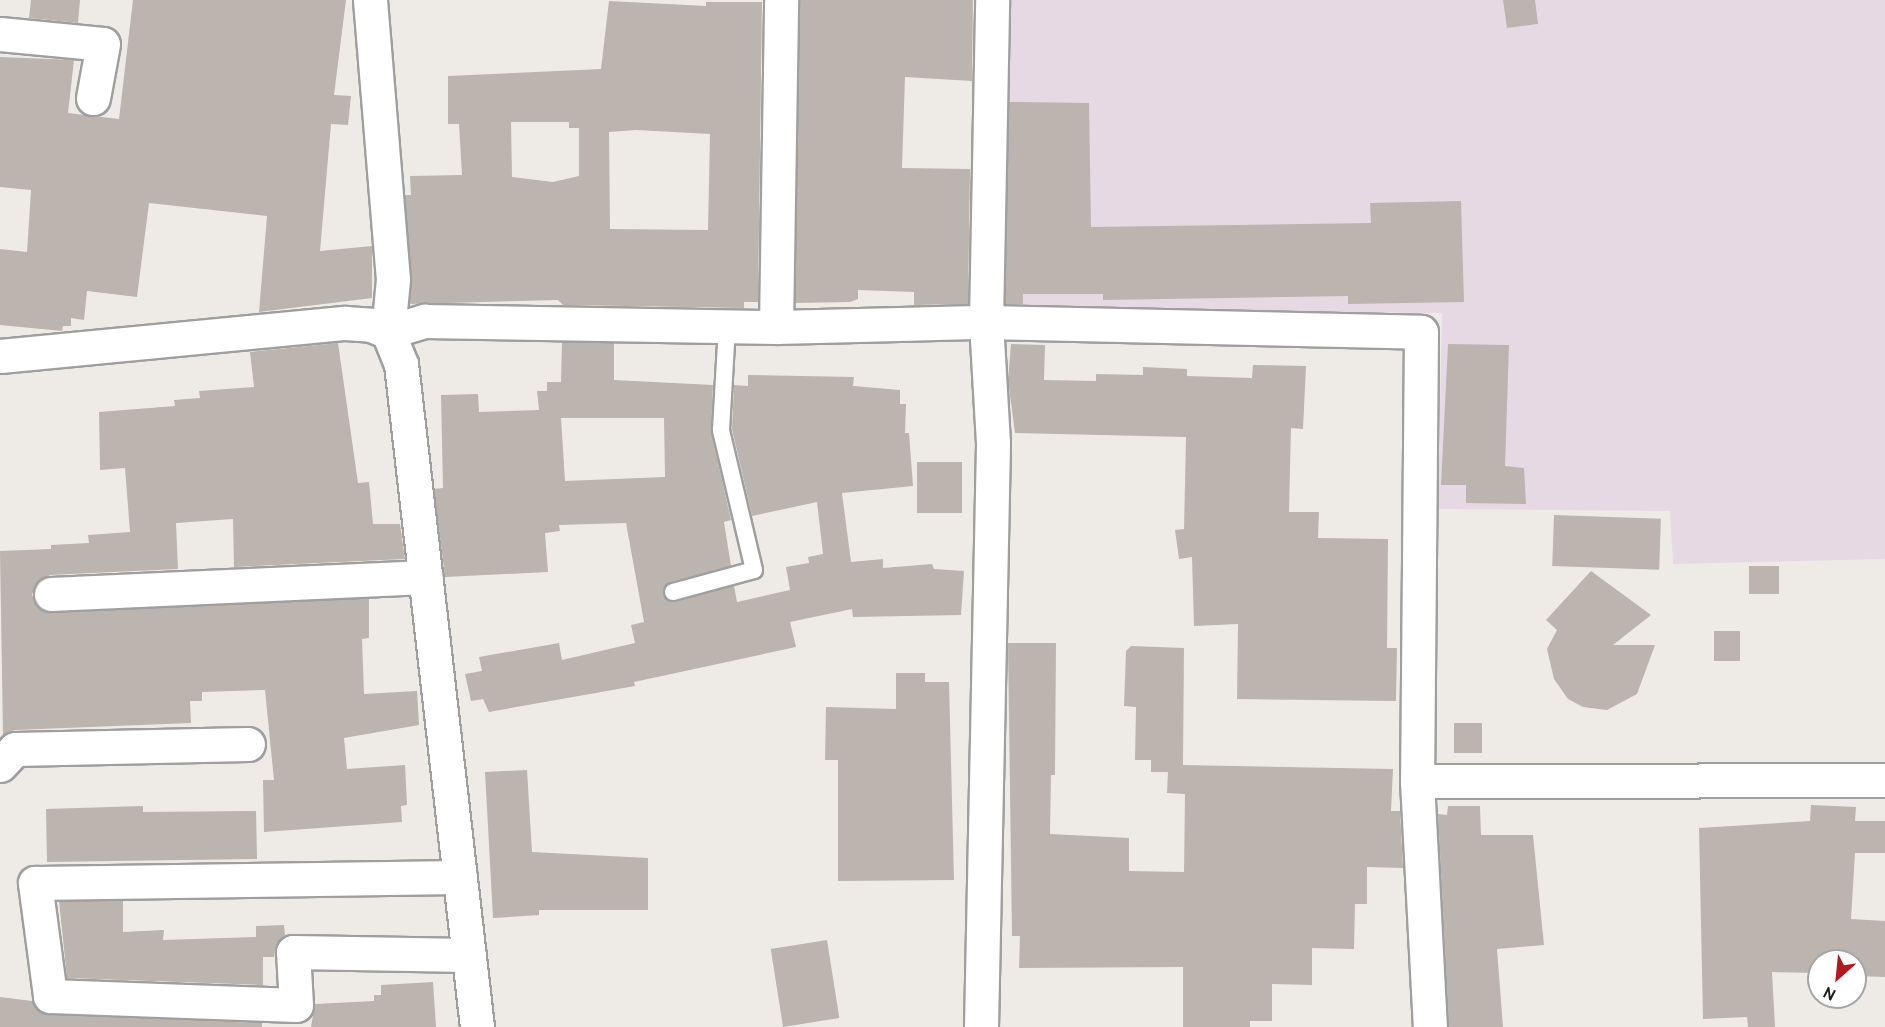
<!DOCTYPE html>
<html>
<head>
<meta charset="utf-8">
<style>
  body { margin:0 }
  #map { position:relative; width:1885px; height:1027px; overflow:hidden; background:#eeebe6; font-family:Cabin,sans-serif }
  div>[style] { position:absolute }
  .industrial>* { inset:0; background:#e6d9e4 }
  .building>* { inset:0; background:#bbb4af; transform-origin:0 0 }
  .roads { filter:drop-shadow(2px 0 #9f9f9f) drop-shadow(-2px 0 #9f9f9f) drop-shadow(0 2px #9f9f9f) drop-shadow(0 -2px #9f9f9f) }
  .service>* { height:16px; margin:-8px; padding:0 8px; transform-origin:8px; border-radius:8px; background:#fff }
  .minor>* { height:33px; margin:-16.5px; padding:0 16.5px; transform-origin:16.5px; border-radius:16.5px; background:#fff }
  span { translate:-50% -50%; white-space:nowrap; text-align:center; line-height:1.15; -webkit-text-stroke:5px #fff; paint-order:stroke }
  .north { position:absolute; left:1807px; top:949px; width:60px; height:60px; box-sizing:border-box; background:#fff; border:2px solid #a5a5a5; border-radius:50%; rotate:207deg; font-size:16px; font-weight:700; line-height:24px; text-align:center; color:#1e1e1e }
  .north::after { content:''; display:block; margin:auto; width:21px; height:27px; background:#b41921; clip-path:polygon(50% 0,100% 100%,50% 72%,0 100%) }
</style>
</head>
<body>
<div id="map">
  <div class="industrial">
    <i style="clip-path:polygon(1007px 0,1885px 0,1885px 559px,1673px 564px,1670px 511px,1438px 509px,1442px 313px,1000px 309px)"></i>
  </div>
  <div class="building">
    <i style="clip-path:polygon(31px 0,80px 0,78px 23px,29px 18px)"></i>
    <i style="clip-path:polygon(133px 0,346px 0,334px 95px,351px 96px,348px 125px,331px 124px,320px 251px,372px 246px,372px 298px,259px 312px,267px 216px,149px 203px,137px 297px,87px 291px,84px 320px,71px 318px,71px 326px,63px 326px,62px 331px,0 325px,0 249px,27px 252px,31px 190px,0 187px,0 57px,74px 60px,68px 113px,119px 119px)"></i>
    <i style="clip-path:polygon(800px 0,973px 0,972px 81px,905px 77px,902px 168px,970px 169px,968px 304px,914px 305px,914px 292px,858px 290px,858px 299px,850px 302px,795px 303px)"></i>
    <i style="clip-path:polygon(1503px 0,1535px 0,1538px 24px,1507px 28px)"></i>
    <i style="clip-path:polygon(evenodd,609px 1px,706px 6px,706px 2px,762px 2px,758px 302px,744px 302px,744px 308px,563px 305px,558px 300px,409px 304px,405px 195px,411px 195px,410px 176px,462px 175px,459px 124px,448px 124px,448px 76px,601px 69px,609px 1px,511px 122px,569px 122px,569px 128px,579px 128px,579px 176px,553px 182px,512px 177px,511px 122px,609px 1px,636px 130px,710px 134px,708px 230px,610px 229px,609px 132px,636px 130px)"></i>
    <i style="clip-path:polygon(1009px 102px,1089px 103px,1091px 227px,1371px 223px,1370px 203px,1461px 201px,1464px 302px,1348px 304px,1348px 296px,1103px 300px,1103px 294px,1023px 294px,1023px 304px,1005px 304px)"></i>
    <i style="clip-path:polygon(evenodd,562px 342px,614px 343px,614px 380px,713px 385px,711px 432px,731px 520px,724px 522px,731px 566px,670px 582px,663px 590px,666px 600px,676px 602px,734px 586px,737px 602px,790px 590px,786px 567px,809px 563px,808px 557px,823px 554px,817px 502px,752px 516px,732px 429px,734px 385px,748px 386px,748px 375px,854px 377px,853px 386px,900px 390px,900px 404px,906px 404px,905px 433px,909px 433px,913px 486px,842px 493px,851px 562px,883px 559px,883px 568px,932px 564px,934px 569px,964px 571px,961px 615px,853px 617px,852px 609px,790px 622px,796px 647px,634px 682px,635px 686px,489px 712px,483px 699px,471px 701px,465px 674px,482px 671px,479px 657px,559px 643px,562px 660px,635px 643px,631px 625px,644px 622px,626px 523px,559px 525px,560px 531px,545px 533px,548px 572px,445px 577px,434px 489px,443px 488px,441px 395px,478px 394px,479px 412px,539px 410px,537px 391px,547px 391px,547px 382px,561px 382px,562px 342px,561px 418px,664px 418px,665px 477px,565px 481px,561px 418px)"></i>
    <i style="clip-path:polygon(338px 343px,358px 483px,369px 482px,373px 524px,400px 524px,405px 559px,234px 567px,233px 519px,176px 523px,178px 569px,50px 575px,35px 585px,32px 595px,42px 610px,52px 613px,369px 598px,369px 638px,362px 639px,364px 694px,417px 691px,419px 725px,344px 738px,347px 769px,405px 765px,407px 805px,401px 806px,402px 822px,264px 832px,263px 780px,274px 780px,265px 690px,202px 692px,202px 701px,190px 701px,191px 723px,15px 730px,3px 735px,0 551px,51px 549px,51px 545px,89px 543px,88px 535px,130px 532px,125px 468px,100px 470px,99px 412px,175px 406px,174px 400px,200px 398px,199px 391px,254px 387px,250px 352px)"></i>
    <i style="clip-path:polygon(1011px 344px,1045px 345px,1044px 380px,1096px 381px,1096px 374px,1143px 375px,1143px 367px,1187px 369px,1187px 376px,1252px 378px,1253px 365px,1306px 366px,1303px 429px,1291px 428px,1289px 512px,1319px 512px,1318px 538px,1388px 539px,1387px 648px,1397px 648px,1396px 701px,1237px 699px,1238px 624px,1194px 626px,1192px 557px,1179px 559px,1175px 530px,1184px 529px,1186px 437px,1015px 433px,1008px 380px)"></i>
    <i style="clip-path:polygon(1448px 344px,1509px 345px,1505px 466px,1524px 468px,1526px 504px,1466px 503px,1466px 485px,1441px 485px)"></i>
    <i style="left:917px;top:462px;width:45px;height:51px"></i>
    <i style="left:1554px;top:515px;width:107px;height:51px;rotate:2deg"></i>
    <i style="left:1749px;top:566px;width:30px;height:28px"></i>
    <i style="clip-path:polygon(1591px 571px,1651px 615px,1613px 645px,1655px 645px,1637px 694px,1607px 710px,1583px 707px,1568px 699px,1554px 679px,1547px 649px,1557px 630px,1546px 620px)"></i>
    <i style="left:1714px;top:631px;width:26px;height:30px"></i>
    <i style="clip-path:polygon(1008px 643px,1056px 643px,1055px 775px,1051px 775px,1050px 834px,1129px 838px,1129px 871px,1184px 872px,1185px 794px,1167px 793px,1168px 772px,1151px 772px,1151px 760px,1135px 760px,1136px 707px,1124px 706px,1126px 651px,1131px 646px,1184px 648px,1183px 765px,1393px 769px,1391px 811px,1400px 811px,1403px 868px,1367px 867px,1367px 904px,1355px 904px,1354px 949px,1312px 948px,1312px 985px,1272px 984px,1272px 1021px,1250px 1021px,1250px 1027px,1183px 1027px,1183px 967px,1019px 968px,1020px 936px,1012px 936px)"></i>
    <i style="clip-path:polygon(896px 673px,925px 673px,925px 682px,949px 682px,954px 880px,838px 881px,838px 760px,825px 760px,826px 707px,896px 709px)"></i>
    <i style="left:1454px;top:723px;width:28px;height:30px"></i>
    <i style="clip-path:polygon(527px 770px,532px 852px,648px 858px,648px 910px,539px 910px,539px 915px,493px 918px,485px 772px)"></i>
    <i style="clip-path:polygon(1811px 805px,1856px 807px,1855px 821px,1885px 821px,1885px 853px,1855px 853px,1851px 919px,1885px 921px,1885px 977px,1855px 976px,1855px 961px,1819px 961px,1819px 973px,1772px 972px,1775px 1027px,1748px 1027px,1747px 1017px,1703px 1019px,1699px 828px,1810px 821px)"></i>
    <i style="clip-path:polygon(143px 806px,143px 812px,256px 811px,257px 859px,47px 862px,46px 809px)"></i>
    <i style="clip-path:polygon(1448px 806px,1480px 806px,1481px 835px,1533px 835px,1544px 945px,1497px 949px,1503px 1027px,1449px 1027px,1438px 814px,1447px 815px)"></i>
    <i style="clip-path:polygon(59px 901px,123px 901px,123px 932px,164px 930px,163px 940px,256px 937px,256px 926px,284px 925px,285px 935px,276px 944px,274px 957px,263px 957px,263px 985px,67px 978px)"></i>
    <i style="left:827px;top:940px;width:79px;height:57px;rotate:81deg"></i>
    <i style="clip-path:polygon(433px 982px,436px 1027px,311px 1027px,315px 1004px,374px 1001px,374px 995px,381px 995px,381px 985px)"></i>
    <i style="clip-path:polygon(0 997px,32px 1001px,49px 1015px,262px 1023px,262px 1027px,0 1027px)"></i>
  </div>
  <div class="roads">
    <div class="service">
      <i style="left:673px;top:592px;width:84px;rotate:-15.2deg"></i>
      <i style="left:754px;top:570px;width:144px;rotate:-103.3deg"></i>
      <i style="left:721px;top:430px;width:104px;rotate:-86.7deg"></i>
    </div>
    <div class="minor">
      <i style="left:370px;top:0;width:280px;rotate:85.3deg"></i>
      <i style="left:393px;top:279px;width:53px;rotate:95.4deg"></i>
      <i style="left:388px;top:332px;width:35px;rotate:68deg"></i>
      <i style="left:401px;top:364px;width:667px;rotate:83.46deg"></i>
      <i style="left:0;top:34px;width:103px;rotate:5.5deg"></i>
      <i style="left:103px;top:44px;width:55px;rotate:100.5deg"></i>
      <i style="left:776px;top:327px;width:327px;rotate:-89.1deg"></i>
      <i style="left:0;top:356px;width:347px;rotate:-5.5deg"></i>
      <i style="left:345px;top:323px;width:26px;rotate:4deg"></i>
      <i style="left:371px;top:325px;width:18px;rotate:22deg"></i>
      <i style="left:388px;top:332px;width:39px;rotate:-17deg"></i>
      <i style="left:425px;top:321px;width:351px;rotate:1deg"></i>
      <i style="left:776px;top:327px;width:210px;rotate:-1.4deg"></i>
      <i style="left:986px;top:322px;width:435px;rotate:1.3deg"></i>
      <i style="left:1421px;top:332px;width:449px;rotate:90.5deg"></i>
      <i style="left:1417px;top:781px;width:246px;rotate:87deg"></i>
      <i style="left:51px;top:594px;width:375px;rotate:-2.6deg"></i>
      <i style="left:0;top:765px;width:22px;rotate:-47deg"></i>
      <i style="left:15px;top:749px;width:233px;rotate:-1.2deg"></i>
      <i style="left:1417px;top:781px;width:468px;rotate:-0.1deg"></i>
      <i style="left:460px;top:877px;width:425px;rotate:179.2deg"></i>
      <i style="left:35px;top:883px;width:114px;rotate:82.4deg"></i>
      <i style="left:50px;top:996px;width:246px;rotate:2.1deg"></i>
      <i style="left:296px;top:1005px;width:53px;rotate:-93.2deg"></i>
      <i style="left:293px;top:952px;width:176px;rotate:1deg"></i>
      <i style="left:981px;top:1027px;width:584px;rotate:-88.82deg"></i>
      <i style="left:993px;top:443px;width:121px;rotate:-93.3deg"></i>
      <i style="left:986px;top:322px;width:322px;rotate:-88.9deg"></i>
    </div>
  </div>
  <div class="north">N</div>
</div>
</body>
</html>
